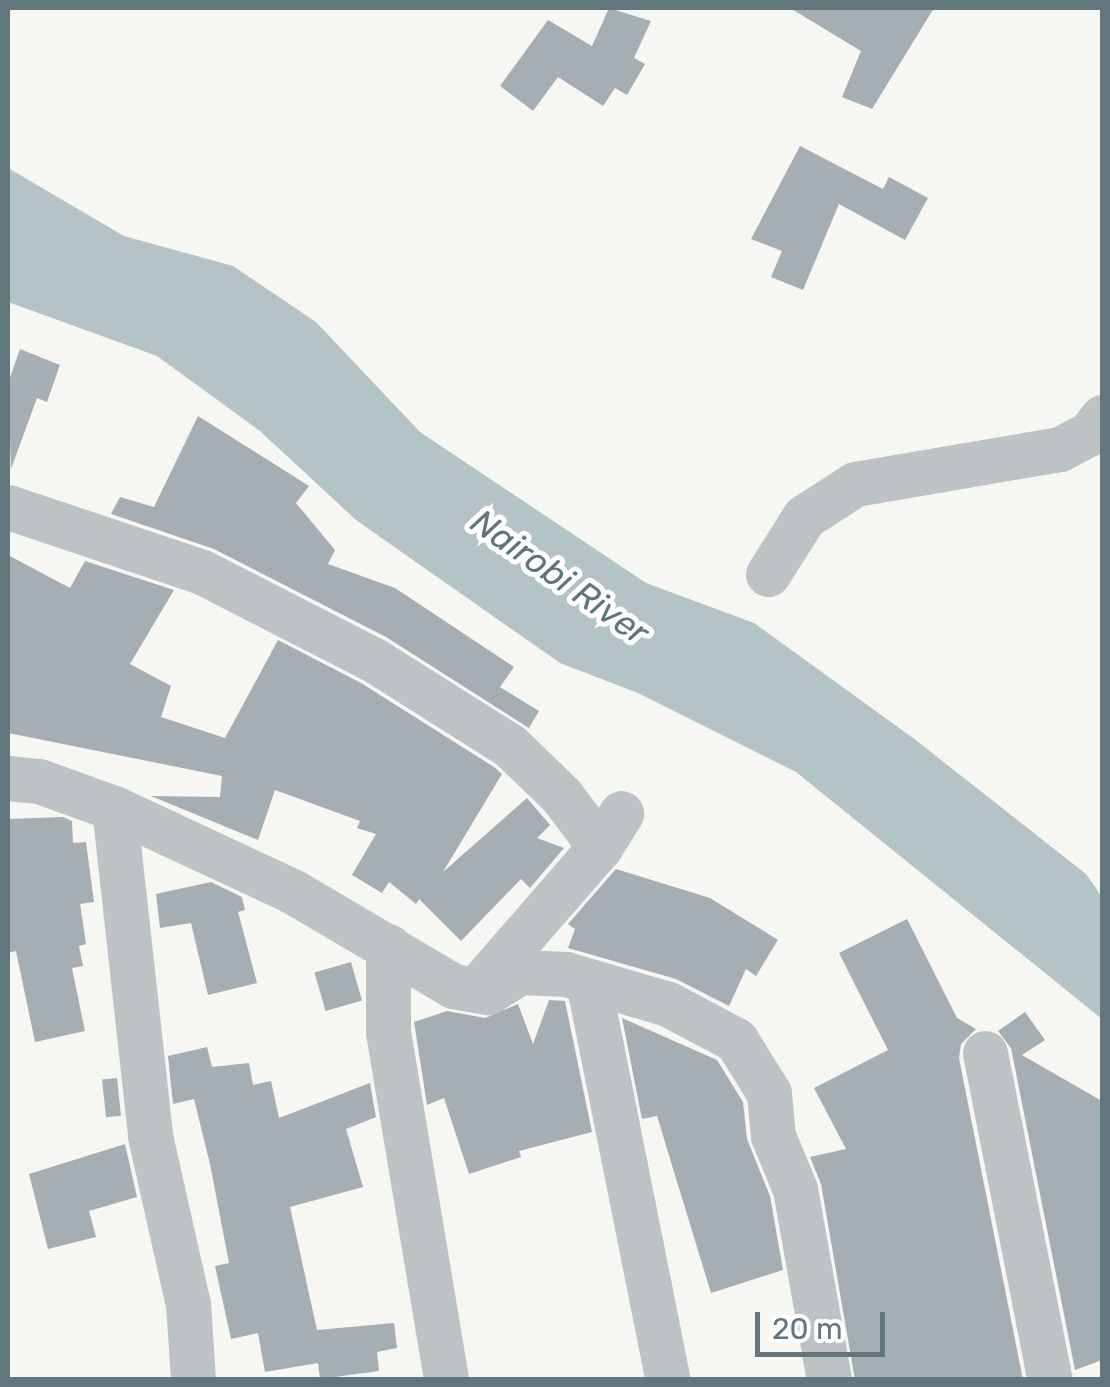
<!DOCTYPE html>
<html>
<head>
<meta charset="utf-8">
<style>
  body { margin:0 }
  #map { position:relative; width:1110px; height:1387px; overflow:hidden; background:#f6f6f3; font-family:Rubik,sans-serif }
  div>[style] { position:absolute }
  .water>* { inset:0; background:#b4c3c5 }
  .building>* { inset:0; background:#a5afb3; transform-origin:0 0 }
  .minor>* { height:45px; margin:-22.5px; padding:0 22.5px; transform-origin:22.5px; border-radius:22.5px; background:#bdc3c5 }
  span { translate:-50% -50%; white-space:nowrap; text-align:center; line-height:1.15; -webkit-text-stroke:10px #fff; paint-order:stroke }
  .water-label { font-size:35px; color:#5e7678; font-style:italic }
  .frame { position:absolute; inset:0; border:10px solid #63767d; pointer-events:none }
  .scale { position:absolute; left:755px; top:1312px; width:130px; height:45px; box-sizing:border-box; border:5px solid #63767d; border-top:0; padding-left:12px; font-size:30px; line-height:35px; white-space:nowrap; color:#63767d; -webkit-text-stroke:8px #fff; paint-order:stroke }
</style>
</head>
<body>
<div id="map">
  <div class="water">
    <i style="clip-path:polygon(8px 168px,124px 236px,233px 266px,316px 322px,420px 432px,646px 583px,754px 623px,913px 738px,1086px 874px,1102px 897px,1102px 1019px,796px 772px,638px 693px,560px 663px,356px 520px,260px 431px,157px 356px,8px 302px)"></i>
  </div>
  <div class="building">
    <i style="clip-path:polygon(609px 8px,651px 21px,634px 58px,645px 64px,627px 95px,615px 88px,603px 106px,558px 77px,533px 111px,500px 86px,548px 20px,592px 46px)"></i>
    <i style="clip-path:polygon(790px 8px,934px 8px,872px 109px,842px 97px,861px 51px)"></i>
    <i style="clip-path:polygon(800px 146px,883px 189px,889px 177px,928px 198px,905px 240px,839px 204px,803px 290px,771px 277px,782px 251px,751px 239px)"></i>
    <i style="clip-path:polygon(20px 349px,60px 365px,47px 402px,37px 398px,11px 469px,8px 383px)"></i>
    <i style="clip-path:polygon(198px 416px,309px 486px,296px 503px,335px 550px,328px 564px,395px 588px,514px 667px,500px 687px,539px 711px,529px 728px,386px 637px,214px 549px,111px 514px,120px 497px,154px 507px)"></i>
    <i style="clip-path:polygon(8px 555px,70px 588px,85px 561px,174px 590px,130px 664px,171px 686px,161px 717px,225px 738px,278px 640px,361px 683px,494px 767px,502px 774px,443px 872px,527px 798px,550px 825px,537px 838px,564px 848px,530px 888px,521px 879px,461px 941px,419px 899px,416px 904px,389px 882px,382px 893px,352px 875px,376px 834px,357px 828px,360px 821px,275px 790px,258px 840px,151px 796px,220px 797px,222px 776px,8px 733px)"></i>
    <i style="clip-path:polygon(63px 817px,72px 821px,73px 843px,86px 842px,94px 902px,80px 904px,86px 944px,79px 946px,83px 966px,72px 968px,85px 1031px,35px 1042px,16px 951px,8px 953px,8px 819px)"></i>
    <i style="clip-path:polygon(616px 869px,710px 898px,778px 940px,756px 976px,746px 969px,729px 1006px,676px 979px,568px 948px,575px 929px,568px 924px)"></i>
    <i style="clip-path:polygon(211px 882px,242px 897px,245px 910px,238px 912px,257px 983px,208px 995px,191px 923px,160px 928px,156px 894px)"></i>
    <i style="clip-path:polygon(907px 919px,957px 1018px,976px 1029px,961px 1044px,959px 1058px,1023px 1380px,855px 1380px,821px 1184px,810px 1157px,846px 1149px,814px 1088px,888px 1050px,839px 953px)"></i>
    <i style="left:351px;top:962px;width:40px;height:38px;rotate:74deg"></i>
    <i style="clip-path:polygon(549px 1000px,565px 1001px,592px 1132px,519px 1151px,521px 1157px,469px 1174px,444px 1098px,427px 1105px,414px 1022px,447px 1011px,485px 1018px,518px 1004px,533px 1044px)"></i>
    <i style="clip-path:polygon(1025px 1012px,1045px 1040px,1022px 1055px,1102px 1101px,1102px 1360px,1075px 1370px,1011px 1048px,998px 1031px)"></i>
    <i style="clip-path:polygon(622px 1018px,717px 1060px,743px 1102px,747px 1139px,770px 1196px,783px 1270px,711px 1293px,657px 1116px,642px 1119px)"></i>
    <i style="clip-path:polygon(207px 1047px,212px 1067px,249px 1063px,253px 1085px,271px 1081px,279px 1118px,370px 1083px,376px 1117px,346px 1129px,363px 1187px,290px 1207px,317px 1330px,394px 1323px,397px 1348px,377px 1352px,379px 1371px,320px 1379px,318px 1363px,265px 1372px,258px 1333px,231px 1339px,215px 1266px,229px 1263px,210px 1164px,194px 1099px,173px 1104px,168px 1056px)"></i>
    <i style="left:117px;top:1078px;width:38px;height:15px;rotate:84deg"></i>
    <i style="clip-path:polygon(125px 1144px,137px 1197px,89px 1211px,96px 1237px,48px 1249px,29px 1174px)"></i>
  </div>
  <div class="minor">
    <i style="left:8px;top:507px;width:205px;rotate:18.5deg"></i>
    <i style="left:202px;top:572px;width:193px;rotate:27.1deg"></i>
    <i style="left:374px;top:660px;width:161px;rotate:32.3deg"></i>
    <i style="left:510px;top:746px;width:71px;rotate:43.9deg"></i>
    <i style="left:561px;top:795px;width:65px;rotate:53.1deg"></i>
    <i style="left:768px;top:574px;width:67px;rotate:-57.7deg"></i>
    <i style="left:804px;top:517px;width:61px;rotate:-32.9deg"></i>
    <i style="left:855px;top:484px;width:208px;rotate:-9.7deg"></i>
    <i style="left:1060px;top:449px;width:34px;rotate:-28deg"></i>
    <i style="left:1090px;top:433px;width:20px;rotate:-53deg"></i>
    <i style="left:8px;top:778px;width:31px;rotate:6deg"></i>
    <i style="left:39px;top:781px;width:80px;rotate:19.8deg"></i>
    <i style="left:114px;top:808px;width:196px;rotate:25deg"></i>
    <i style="left:292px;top:891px;width:187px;rotate:30.5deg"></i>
    <i style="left:453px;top:986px;width:36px;rotate:10deg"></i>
    <i style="left:488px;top:992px;width:38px;rotate:-32deg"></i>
    <i style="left:520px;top:972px;width:46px;rotate:2.5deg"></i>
    <i style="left:566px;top:974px;width:106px;rotate:16.4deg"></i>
    <i style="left:668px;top:1004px;width:77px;rotate:27.9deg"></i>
    <i style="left:736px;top:1040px;width:62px;rotate:58.1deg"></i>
    <i style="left:769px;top:1093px;width:43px;rotate:84.7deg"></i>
    <i style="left:773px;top:1136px;width:57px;rotate:67.5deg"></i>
    <i style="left:795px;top:1189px;width:194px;rotate:79.9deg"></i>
    <i style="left:114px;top:808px;width:330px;rotate:83.7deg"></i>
    <i style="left:150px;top:1136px;width:172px;rotate:77.3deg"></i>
    <i style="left:188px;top:1304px;width:76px;rotate:86.2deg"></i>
    <i style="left:388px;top:946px;width:86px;rotate:90deg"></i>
    <i style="left:388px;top:1032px;width:353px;rotate:80.5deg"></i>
    <i style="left:588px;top:981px;width:407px;rotate:78.7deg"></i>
    <i style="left:479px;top:986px;width:184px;rotate:-49deg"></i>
    <i style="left:600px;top:847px;width:40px;rotate:-58deg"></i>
    <i style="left:985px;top:1053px;width:333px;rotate:78.8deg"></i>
  </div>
  <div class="water-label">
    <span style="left:560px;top:577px;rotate:35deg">Nairobi River</span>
  </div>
  <div class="frame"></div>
  <div class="scale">20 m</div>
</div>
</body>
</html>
